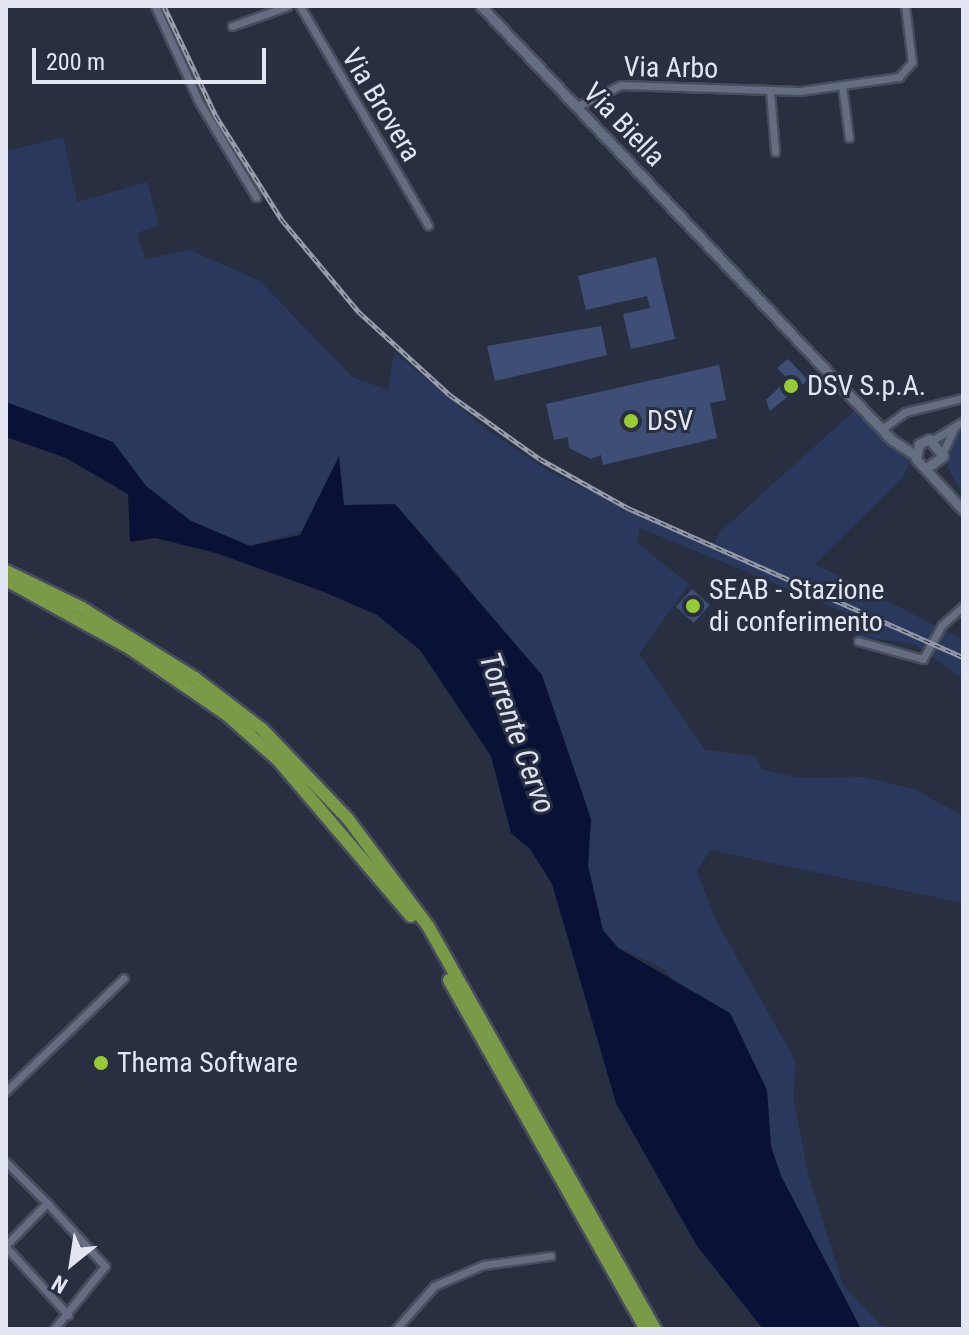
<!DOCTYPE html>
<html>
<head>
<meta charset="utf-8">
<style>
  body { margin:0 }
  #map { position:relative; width:969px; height:1335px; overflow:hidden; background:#282f41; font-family:"Roboto Condensed",sans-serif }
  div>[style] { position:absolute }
  .green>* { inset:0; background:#2b385d }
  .water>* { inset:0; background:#091236 }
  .building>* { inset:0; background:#3f4e77; transform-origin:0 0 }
  .roads { filter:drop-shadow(2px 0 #474d5c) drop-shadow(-2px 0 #474d5c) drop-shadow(0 2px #474d5c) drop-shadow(0 -2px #474d5c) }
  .minor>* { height:7px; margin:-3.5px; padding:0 3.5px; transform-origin:3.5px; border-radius:3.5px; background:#656d82 }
  .tertiary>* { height:9px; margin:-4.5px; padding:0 4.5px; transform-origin:4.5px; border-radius:4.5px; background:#656d82 }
  .trunk>* { height:12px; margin:-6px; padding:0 6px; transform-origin:6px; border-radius:6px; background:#7a9a48 }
  .rail>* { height:5px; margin-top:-2.5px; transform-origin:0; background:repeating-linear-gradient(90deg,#282f41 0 6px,#969caa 0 12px); box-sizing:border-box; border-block:2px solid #969caa }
  .dots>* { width:22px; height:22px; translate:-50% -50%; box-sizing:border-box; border:4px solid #282f41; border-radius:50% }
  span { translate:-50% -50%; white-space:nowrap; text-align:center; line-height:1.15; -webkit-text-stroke:6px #282f41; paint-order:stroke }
  .street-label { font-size:28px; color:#e1e6f2 }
  .poi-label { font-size:28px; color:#e1e6f2 }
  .left { translate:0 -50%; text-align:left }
  .water-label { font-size:30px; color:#dde3f2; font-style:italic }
  .frame { position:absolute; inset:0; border:8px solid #e1e6f2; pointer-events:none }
  .north { position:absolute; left:32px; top:1223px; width:80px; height:80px; -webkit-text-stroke:6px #282f41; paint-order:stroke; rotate:210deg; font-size:22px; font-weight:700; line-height:32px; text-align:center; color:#e1e6f2 }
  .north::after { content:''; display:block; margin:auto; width:28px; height:36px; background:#e1e6f2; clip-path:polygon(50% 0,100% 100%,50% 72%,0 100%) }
  .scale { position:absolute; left:32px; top:48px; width:234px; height:36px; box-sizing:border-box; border:4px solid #e1e6f2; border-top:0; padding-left:10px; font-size:24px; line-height:28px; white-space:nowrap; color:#e1e6f2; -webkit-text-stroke:6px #282f41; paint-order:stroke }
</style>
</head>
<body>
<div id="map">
  <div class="green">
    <i style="clip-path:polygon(63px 137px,77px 202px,147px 182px,159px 225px,137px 233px,145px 259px,190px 250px,260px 281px,352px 377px,388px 390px,394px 352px,486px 429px,552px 473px,702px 543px,715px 543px,719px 533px,855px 410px,911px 459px,903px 477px,815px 564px,963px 640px,963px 679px,915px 644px,856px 636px,856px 617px,640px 528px,637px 543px,689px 584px,639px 654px,705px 750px,756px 756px,761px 769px,799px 778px,864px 777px,914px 789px,963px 816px,963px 903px,710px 850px,697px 871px,714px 917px,796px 1062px,793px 1097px,808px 1174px,843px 1285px,885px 1329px,861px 1329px,781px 1176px,771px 1146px,767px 1090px,664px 969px,618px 947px,603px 930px,588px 866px,591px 819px,460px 577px,395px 504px,250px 546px,191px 521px,146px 486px,113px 442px,6px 402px,6px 151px)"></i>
    <i style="clip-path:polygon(963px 427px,963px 496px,948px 467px,954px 435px)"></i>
  </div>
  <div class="water">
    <i style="clip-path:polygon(6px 402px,113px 442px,146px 486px,191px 521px,250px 546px,300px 535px,339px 456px,344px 505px,395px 504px,542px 675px,591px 819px,588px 866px,603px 930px,618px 948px,730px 1013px,767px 1090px,771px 1146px,781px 1176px,861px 1329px,763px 1329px,697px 1246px,616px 1103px,552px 884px,530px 849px,511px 833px,491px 756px,420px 650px,377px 615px,324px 592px,216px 553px,155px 538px,130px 542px,128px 494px,66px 458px,6px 437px)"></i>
  </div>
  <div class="building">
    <i style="clip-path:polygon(656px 257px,675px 339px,631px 349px,623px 314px,650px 308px,647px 296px,586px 310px,578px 276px)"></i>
    <i style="clip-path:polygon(601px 326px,607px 355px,495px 381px,487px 346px)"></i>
    <i style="clip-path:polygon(788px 359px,808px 380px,770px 411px,766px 400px,788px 379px,777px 368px)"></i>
    <i style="clip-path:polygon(719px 365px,726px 400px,710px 403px,717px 438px,603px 465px,601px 455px,591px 459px,569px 448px,568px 437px,554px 440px,546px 404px)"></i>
    <i style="left:692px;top:589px;width:24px;height:24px;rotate:42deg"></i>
  </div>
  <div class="roads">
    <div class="minor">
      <i style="left:155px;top:6px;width:106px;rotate:65.4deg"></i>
      <i style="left:199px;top:102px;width:111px;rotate:59deg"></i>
      <i style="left:300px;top:6px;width:254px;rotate:59.7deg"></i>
      <i style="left:232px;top:26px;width:59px;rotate:-19.7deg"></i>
      <i style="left:842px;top:85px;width:53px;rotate:82.5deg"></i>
      <i style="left:770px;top:91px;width:61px;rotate:85.3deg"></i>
      <i style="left:576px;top:107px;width:50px;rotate:-26.1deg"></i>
      <i style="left:621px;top:85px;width:179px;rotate:1.9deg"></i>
      <i style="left:800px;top:91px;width:100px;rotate:-8deg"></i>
      <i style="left:899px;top:77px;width:20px;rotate:-49deg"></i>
      <i style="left:912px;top:62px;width:56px;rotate:-97.1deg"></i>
      <i style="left:882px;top:429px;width:29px;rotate:-36deg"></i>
      <i style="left:905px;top:412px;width:60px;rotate:-13.6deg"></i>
      <i style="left:933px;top:440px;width:36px;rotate:-32deg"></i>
      <i style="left:943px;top:452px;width:26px;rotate:-65deg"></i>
      <i style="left:858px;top:641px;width:67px;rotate:15.5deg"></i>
      <i style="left:923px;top:659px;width:39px;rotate:-61deg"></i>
      <i style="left:942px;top:625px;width:28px;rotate:-42deg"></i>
      <i style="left:6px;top:1091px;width:163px;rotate:-43.8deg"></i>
      <i style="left:6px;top:1162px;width:58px;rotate:45deg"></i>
      <i style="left:6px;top:1245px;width:59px;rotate:-45.7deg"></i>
      <i style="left:47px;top:1203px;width:86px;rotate:47.4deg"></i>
      <i style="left:105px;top:1266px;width:81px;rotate:129deg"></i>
      <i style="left:6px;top:1247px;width:92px;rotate:47.6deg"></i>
      <i style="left:396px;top:1329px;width:57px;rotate:-48.5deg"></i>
      <i style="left:434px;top:1286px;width:53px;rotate:-23.2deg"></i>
      <i style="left:483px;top:1265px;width:68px;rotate:-7.7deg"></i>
    </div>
    <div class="tertiary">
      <i style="left:481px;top:6px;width:598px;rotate:46.56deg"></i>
      <i style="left:892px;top:440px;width:27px;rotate:33deg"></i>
      <i style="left:928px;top:467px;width:19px;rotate:-36deg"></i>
      <i style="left:943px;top:456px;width:22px;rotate:-129deg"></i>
      <i style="left:929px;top:439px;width:11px;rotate:153deg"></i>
      <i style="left:919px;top:444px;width:15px;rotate:101deg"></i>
      <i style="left:916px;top:459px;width:69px;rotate:47.3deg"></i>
    </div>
    <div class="trunk">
      <i style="left:6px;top:571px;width:85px;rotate:26deg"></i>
      <i style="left:82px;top:608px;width:133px;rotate:31.8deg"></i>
      <i style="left:195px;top:678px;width:84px;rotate:37.3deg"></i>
      <i style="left:262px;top:729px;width:124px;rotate:46.3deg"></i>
      <i style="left:348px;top:819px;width:134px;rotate:53.2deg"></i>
      <i style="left:428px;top:926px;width:463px;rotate:60.6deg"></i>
      <i style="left:6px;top:580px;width:143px;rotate:28.9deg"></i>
      <i style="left:131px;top:649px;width:115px;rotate:34.4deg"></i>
      <i style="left:226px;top:714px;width:69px;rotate:41.5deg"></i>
      <i style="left:278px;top:760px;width:205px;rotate:49.6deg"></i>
      <i style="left:449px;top:980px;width:394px;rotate:60.6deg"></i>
    </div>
  </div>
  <div class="rail">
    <i style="left:164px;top:6px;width:122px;rotate:64.7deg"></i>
    <i style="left:216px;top:116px;width:123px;rotate:57.6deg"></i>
    <i style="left:282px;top:220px;width:120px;rotate:50.1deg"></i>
    <i style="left:359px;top:312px;width:123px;rotate:42.4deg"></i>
    <i style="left:450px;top:395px;width:110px;rotate:35.4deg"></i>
    <i style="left:540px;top:459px;width:101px;rotate:29.1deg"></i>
    <i style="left:628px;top:508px;width:367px;rotate:24deg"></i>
  </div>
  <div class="dots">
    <i style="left:791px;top:386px;background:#99cb35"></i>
    <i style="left:631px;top:421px;background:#99cb35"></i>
    <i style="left:693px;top:606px;background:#99cb35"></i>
    <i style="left:101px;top:1063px;background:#99cb35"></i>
  </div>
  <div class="street-label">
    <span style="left:671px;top:68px;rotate:1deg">Via Arbo</span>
    <span style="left:381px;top:105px;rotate:59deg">Via Brovera</span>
    <span style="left:624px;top:125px;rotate:46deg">Via Biella</span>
  </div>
  <div class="poi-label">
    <span class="left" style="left:807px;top:386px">DSV S.p.A.</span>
    <span class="left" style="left:647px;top:421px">DSV</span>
    <span class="left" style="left:709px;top:606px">SEAB - Stazione<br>di conferimento</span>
    <span class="left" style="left:117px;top:1063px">Thema Software</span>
  </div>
  <div class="water-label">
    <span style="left:517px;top:733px;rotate:70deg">Torrente Cervo</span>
  </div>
  <div class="frame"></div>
  <div class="north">N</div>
  <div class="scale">200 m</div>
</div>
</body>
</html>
